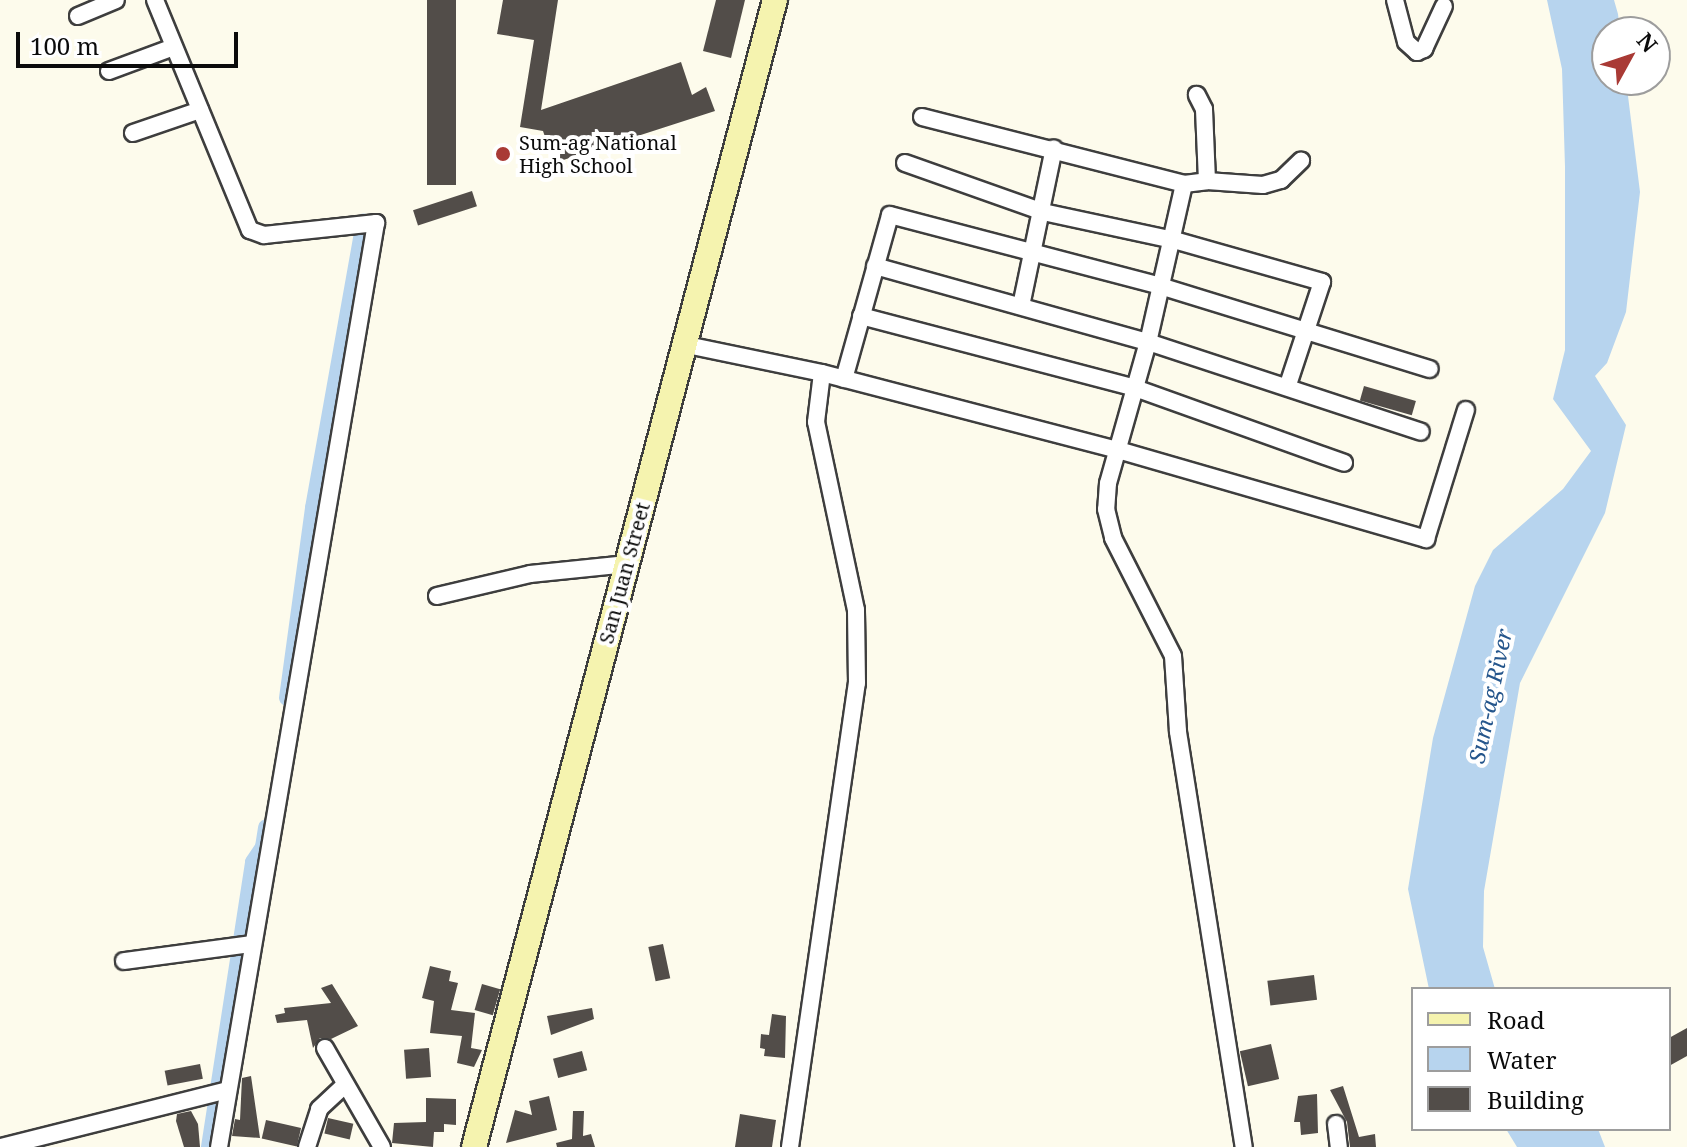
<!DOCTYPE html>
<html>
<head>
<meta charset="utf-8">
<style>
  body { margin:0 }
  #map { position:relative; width:1687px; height:1147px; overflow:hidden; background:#fdfbec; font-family:"Noto Serif",serif }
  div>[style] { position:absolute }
  .water>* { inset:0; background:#b7d4ee }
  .canal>* { height:16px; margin:-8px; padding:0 8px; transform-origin:8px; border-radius:8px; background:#b7d4ee }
  .building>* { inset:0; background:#524d49; transform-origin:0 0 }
  .roads { filter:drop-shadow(2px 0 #3e3e3e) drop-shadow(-2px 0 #3e3e3e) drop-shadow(0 2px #3e3e3e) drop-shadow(0 -2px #3e3e3e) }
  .minor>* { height:16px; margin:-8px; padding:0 8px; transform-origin:8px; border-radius:8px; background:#fff }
  .secondary>* { height:24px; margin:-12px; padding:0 12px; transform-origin:12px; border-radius:12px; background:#f5f3af }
  .dots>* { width:22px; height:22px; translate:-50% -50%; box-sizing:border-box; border:4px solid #fff; border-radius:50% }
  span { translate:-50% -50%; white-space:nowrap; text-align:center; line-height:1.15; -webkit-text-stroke:8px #fff; paint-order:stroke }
  .poi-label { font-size:20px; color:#0b0b0b }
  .left { translate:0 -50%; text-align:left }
  .street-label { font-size:20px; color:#0b0b0b }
  .water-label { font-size:22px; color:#25568c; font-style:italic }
  .legend { position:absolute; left:1411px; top:987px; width:260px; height:144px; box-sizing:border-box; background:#fff; border:2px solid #9d9d9d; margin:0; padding:10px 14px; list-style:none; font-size:24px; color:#0b0b0b }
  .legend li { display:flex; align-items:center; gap:16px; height:40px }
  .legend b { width:40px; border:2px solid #9d9d9d }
  .north { position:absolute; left:1591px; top:16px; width:80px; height:80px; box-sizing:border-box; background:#fff; border:2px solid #9d9d9d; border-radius:50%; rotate:50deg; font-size:22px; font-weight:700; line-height:32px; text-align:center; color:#0b0b0b }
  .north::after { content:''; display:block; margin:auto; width:28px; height:36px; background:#a93a35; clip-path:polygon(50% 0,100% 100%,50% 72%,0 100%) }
  .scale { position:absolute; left:16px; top:32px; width:222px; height:36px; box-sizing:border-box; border:4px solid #0b0b0b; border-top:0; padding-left:10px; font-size:24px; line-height:28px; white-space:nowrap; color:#0b0b0b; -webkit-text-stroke:6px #fff; paint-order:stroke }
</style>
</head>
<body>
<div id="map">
  <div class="water">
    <i style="clip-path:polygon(1547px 0,1614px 0,1618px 14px,1620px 32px,1607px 32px,1607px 80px,1626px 80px,1640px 192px,1626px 312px,1607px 363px,1595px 376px,1626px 425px,1605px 513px,1520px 683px,1484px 891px,1483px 947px,1495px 989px,1429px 989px,1408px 889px,1433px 738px,1475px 586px,1493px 550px,1563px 489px,1591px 451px,1553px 399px,1565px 350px,1565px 167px,1562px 69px)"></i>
    <i style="clip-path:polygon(1506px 1129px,1598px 1129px,1605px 1147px,1517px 1147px)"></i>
  </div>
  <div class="canal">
    <i style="left:287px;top:698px;width:192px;rotate:-82.2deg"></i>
    <i style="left:313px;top:508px;width:291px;rotate:-79.9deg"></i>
    <i style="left:209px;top:1147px;width:288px;rotate:-81.2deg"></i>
    <i style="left:253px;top:862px;width:18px;rotate:-56deg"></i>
    <i style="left:263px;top:847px;width:20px;rotate:-81deg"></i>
  </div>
  <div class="building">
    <i style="left:427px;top:0;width:29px;height:185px"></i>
    <i style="clip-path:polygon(503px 0,558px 0,541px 110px,681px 62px,692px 95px,706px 87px,715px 111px,554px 163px,543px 131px,520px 127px,534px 40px,497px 34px)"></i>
    <i style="clip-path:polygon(716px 0,745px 0,731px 58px,703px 51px)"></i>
    <i style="left:472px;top:191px;width:16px;height:62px;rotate:72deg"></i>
    <i style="left:1364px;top:386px;width:54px;height:15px;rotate:16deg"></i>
    <i style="left:663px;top:944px;width:35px;height:15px;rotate:78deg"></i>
    <i style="clip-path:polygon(430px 966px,451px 971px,449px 981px,458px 983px,451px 1010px,475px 1013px,471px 1048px,482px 1050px,474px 1067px,457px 1063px,462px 1036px,430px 1033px,434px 1001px,422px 998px)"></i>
    <i style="left:1314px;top:975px;width:25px;height:47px;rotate:83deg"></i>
    <i style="clip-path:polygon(332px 984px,358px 1026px,331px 1039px,320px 1038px,313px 1048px,307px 1020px,277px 1023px,275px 1015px,285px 1013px,284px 1008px,331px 1003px,321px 988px)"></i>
    <i style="left:482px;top:984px;width:19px;height:27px;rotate:16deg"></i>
    <i style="clip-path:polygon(592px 1008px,594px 1019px,551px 1035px,547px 1016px)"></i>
    <i style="clip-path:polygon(772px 1014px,786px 1016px,785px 1058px,764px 1056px,765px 1049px,760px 1048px,761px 1034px,769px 1035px)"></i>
    <i style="clip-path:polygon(1687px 1028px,1687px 1056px,1669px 1066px,1669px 1038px)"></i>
    <i style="left:1271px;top:1044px;width:36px;height:32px;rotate:77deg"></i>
    <i style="left:429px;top:1048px;width:29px;height:25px;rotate:86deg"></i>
    <i style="left:582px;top:1051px;width:20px;height:30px;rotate:75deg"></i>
    <i style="left:200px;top:1064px;width:15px;height:36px;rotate:79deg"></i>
    <i style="clip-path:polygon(251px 1076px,260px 1138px,232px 1136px,235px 1119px,240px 1120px,242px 1078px)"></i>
    <i style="clip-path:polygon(1343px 1086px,1359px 1137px,1375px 1134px,1376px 1147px,1350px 1147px,1347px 1122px,1330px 1090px)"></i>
    <i style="clip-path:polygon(1317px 1094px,1318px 1133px,1301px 1135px,1300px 1122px,1294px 1122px,1298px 1096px)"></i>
    <i style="clip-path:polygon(549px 1096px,557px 1130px,506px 1143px,515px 1110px,532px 1115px,529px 1101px)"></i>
    <i style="clip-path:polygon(426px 1098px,456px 1099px,456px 1125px,444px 1124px,444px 1132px,434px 1132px,433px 1147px,392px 1143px,394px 1123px,426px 1122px)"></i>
    <i style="clip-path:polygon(191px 1111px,198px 1124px,200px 1147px,184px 1147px,176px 1121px,177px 1114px)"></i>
    <i style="clip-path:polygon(573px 1111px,584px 1111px,583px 1136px,591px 1134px,595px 1147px,557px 1147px,556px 1143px,572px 1139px)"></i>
    <i style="clip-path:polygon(740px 1114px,776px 1120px,772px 1147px,735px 1147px)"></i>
    <i style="left:328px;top:1118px;width:26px;height:16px;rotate:13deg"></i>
    <i style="left:266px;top:1120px;width:36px;height:19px;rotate:13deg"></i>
  </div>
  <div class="roads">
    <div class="minor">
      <i style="left:155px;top:0;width:249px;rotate:67.6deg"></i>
      <i style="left:250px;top:230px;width:15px;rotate:20deg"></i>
      <i style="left:264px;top:235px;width:113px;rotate:-6.1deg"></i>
      <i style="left:376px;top:223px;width:937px;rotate:99.64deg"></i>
      <i style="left:1395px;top:0;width:43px;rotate:75.3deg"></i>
      <i style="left:1406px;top:42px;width:15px;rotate:42deg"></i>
      <i style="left:1417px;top:52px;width:8px;rotate:-23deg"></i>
      <i style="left:1424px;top:49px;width:47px;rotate:-65.1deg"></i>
      <i style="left:78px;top:16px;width:41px;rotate:-22.8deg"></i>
      <i style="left:109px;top:71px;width:69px;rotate:-20.3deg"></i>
      <i style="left:922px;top:117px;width:270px;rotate:14.3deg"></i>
      <i style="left:1184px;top:184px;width:162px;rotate:102.8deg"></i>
      <i style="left:1148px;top:342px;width:147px;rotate:105.8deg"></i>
      <i style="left:1108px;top:483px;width:26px;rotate:94deg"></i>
      <i style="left:1106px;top:509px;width:30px;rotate:76deg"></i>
      <i style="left:1113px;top:538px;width:132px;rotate:63deg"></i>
      <i style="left:1173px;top:656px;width:76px;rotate:86.2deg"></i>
      <i style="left:1178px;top:732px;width:420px;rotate:81deg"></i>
      <i style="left:133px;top:133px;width:71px;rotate:-18.9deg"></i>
      <i style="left:905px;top:163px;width:146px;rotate:19.5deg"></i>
      <i style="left:1043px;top:212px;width:134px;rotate:12.1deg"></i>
      <i style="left:1174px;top:240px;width:154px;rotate:15.8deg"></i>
      <i style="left:1322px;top:282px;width:108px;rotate:108.3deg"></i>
      <i style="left:1207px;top:181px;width:56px;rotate:4.1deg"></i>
      <i style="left:1263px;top:185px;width:19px;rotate:-16deg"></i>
      <i style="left:1281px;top:180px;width:28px;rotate:-44deg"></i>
      <i style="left:1184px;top:184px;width:23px;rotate:-7deg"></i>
      <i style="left:1207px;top:181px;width:72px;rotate:-92.4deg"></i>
      <i style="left:1204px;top:109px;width:16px;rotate:-117deg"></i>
      <i style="left:875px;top:266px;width:283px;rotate:15.6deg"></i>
      <i style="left:1148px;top:342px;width:287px;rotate:18.2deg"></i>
      <i style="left:1021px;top:306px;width:161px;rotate:-78.2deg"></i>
      <i style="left:861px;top:316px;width:283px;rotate:14.7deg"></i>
      <i style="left:1135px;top:388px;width:222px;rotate:19.7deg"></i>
      <i style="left:687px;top:345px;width:138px;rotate:11.7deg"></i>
      <i style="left:822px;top:373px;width:306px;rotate:14.6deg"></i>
      <i style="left:1118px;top:450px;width:321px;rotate:16.1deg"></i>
      <i style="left:1426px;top:539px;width:135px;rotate:-72.8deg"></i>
      <i style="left:844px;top:379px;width:170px;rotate:-74.3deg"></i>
      <i style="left:890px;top:215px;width:279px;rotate:14.7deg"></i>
      <i style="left:1160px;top:286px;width:282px;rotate:17.1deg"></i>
      <i style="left:437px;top:596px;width:96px;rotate:-13.3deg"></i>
      <i style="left:530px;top:574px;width:98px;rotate:-5.9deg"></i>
      <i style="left:124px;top:961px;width:129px;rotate:-7.6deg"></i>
      <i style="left:325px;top:1048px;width:114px;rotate:60.1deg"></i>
      <i style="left:1336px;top:1124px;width:23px;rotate:83deg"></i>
      <i style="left:1px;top:1147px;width:234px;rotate:-14.1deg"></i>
      <i style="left:307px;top:1147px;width:40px;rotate:-72deg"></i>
      <i style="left:319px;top:1109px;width:35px;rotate:-43deg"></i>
      <i style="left:790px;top:1147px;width:469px;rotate:-81.8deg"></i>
      <i style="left:857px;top:683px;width:73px;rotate:-90.8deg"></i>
      <i style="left:856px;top:610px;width:192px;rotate:-102deg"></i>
      <i style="left:816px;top:422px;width:49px;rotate:-83deg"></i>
    </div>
    <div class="secondary">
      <i style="left:474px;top:1147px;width:1186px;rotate:-75.3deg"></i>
    </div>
  </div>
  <div class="dots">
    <i style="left:503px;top:154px;background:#a93a35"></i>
  </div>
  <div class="poi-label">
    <span class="left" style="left:519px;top:154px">Sum-ag National<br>High School</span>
  </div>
  <div class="street-label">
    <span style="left:624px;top:573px;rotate:-75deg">San Juan Street</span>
  </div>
  <div class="water-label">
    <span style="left:1490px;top:696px;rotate:-78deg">Sum-ag River</span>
  </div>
  <ul class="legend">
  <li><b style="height:10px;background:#f5f3af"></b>Road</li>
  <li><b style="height:22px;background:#b7d4ee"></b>Water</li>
  <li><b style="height:22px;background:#524d49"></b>Building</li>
  </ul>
  <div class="north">N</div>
  <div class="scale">100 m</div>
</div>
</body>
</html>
